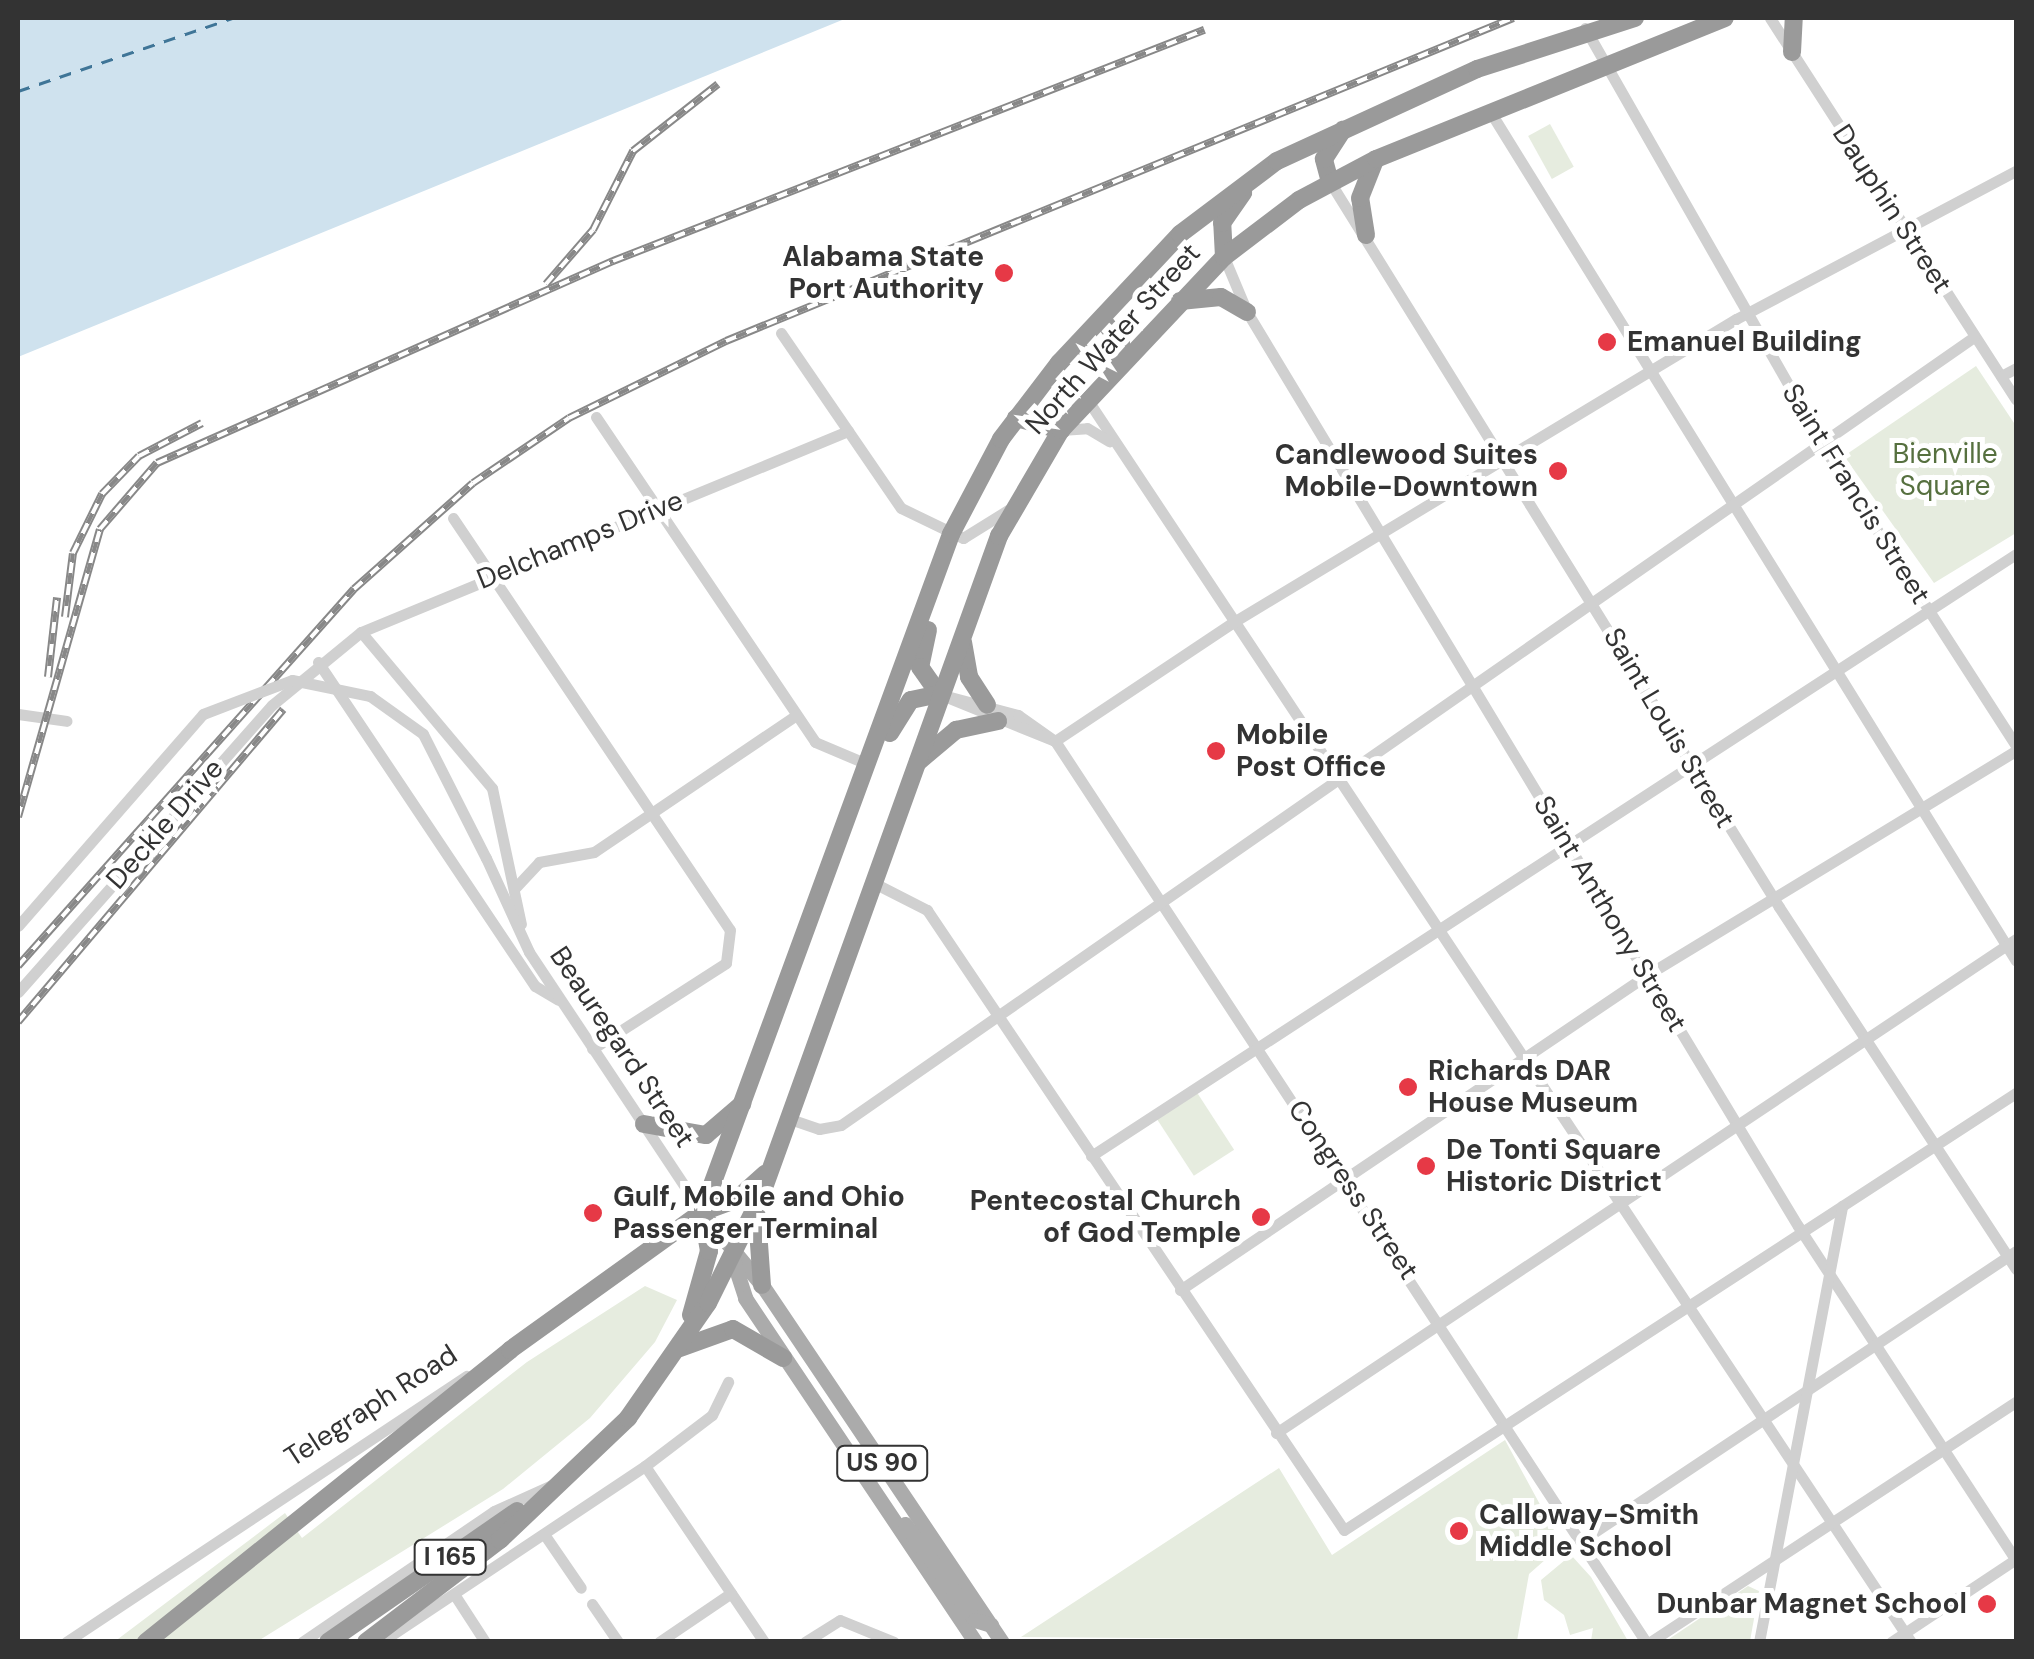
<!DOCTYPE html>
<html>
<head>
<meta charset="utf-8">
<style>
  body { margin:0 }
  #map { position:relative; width:2034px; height:1659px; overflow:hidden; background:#fff; font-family:"DM Sans",sans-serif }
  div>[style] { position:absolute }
  .green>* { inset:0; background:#e6ecdf; transform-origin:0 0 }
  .water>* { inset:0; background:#cfe2ee }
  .ferry>* { height:2.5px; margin-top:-1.25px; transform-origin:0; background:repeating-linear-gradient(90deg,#3f7597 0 12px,transparent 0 22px) }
  .minor>* { height:11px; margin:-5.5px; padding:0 5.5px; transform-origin:5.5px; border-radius:5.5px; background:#d0d0d0 }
  .major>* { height:15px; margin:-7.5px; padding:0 7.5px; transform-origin:7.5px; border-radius:7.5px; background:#ababab }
  .highway>* { height:18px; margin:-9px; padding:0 9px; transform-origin:9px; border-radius:9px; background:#9a9a9a }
  .rail>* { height:8px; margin-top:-4px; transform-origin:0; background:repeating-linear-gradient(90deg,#fff 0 11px,#888 0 22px); box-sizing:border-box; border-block:2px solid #888 }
  .minor-bridge>* { height:11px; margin:-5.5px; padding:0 5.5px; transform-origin:5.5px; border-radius:5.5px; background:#d0d0d0 }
  .dots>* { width:28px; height:28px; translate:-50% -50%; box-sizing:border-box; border:5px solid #fff; border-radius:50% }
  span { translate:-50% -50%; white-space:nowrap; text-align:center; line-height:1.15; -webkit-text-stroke:10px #fff; paint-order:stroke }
  .shield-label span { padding:2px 8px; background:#fff; border:2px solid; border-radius:8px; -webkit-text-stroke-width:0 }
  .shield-label { font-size:25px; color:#333; font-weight:700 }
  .street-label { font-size:28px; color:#333 }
  .poi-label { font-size:28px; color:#333; font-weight:700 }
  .right { translate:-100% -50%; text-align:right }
  .left { translate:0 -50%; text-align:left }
  .park-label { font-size:28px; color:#56703f }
  .frame { position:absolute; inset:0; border:20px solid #333; pointer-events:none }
</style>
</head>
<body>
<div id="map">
  <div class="green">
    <i style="left:1550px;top:124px;width:49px;height:25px;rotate:61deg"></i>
    <i style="clip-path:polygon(1976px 366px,2016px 426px,2016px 533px,1934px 583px,1844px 456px)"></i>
    <i style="left:1196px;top:1091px;width:70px;height:48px;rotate:57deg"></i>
    <i style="clip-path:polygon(645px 1286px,677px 1300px,655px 1342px,590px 1418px,503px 1489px,258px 1641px,114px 1642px,285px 1513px,302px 1538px,527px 1362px)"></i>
    <i style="clip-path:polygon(1505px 1440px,1562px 1545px,1529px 1574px,1517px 1641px,1021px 1637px,1279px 1468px,1332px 1555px)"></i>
    <i style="clip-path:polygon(1571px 1555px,1591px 1577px,1628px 1641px,1591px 1641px,1593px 1628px,1570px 1635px,1564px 1615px,1544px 1600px,1541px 1580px)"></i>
    <i style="clip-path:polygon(1748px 1586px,1759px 1591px,1750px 1641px,1666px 1641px)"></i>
  </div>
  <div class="water">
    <i style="clip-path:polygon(18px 18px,847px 18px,18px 357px)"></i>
  </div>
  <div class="ferry">
    <i style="left:18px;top:91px;width:227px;rotate:-18.8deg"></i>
  </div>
  <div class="minor">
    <i style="left:1770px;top:18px;width:454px;rotate:57.2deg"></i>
    <i style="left:1585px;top:28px;width:494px;rotate:60.3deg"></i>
    <i style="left:1830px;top:457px;width:344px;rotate:57.2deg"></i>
    <i style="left:1491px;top:113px;width:997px;rotate:58.24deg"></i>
    <i style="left:1330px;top:182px;width:853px;rotate:58.23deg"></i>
    <i style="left:1779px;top:907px;width:433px;rotate:56.8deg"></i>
    <i style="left:1224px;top:257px;width:60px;rotate:67.3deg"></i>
    <i style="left:1247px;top:312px;width:1067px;rotate:58.92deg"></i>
    <i style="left:1798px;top:1226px;width:400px;rotate:56.9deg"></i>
    <i style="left:781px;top:333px;width:212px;rotate:55.6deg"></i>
    <i style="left:901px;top:508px;width:69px;rotate:25.8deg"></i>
    <i style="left:963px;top:538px;width:53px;rotate:-31.9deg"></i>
    <i style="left:2001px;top:376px;width:17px;rotate:-28deg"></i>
    <i style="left:1087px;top:399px;width:1491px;rotate:56.46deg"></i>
    <i style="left:596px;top:417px;width:392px;rotate:56deg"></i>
    <i style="left:815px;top:742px;width:56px;rotate:22.9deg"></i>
    <i style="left:1061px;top:430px;width:26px;rotate:-4deg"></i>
    <i style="left:1087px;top:428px;width:26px;rotate:31deg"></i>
    <i style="left:453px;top:518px;width:496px;rotate:56.1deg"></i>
    <i style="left:730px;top:930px;width:33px;rotate:97deg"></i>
    <i style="left:726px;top:963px;width:159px;rotate:147.3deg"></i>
    <i style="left:361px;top:632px;width:204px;rotate:50deg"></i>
    <i style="left:492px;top:788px;width:139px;rotate:78deg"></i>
    <i style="left:318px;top:662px;width:390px;rotate:56.2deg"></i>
    <i style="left:535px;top:986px;width:27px;rotate:31deg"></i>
    <i style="left:939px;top:694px;width:82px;rotate:14.9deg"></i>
    <i style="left:1018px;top:715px;width:45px;rotate:35.1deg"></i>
    <i style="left:1055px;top:741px;width:1078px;rotate:56.74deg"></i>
    <i style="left:939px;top:694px;width:125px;rotate:22.1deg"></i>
    <i style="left:18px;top:714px;width:49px;rotate:8.1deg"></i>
    <i style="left:1055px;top:741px;width:213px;rotate:-33.7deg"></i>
    <i style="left:1232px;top:623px;width:589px;rotate:-31.1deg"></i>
    <i style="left:1736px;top:319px;width:317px;rotate:-27.9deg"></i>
    <i style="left:486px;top:858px;width:103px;rotate:65.4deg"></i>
    <i style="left:529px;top:952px;width:312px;rotate:56.4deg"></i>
    <i style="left:872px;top:882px;width:62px;rotate:27deg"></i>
    <i style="left:927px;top:910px;width:747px;rotate:56.08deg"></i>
    <i style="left:1344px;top:1530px;width:802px;rotate:-33.04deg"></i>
    <i style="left:514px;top:889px;width:37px;rotate:-47deg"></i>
    <i style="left:539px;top:862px;width:56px;rotate:-10.3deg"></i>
    <i style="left:594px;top:852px;width:244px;rotate:-34.1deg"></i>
    <i style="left:18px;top:992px;width:383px;rotate:-48.5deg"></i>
    <i style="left:272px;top:705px;width:115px;rotate:-39.4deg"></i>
    <i style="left:361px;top:632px;width:527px;rotate:-22.43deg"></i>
    <i style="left:787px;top:1118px;width:34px;rotate:19deg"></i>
    <i style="left:819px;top:1129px;width:22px;rotate:-10deg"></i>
    <i style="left:841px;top:1125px;width:1380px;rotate:-34.82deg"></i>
    <i style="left:1091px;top:1156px;width:1104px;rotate:-33.06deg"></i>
    <i style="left:1180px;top:1290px;width:563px;rotate:-34deg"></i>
    <i style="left:1647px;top:975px;width:432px;rotate:-31.3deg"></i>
    <i style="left:1276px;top:1433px;width:890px;rotate:-33.73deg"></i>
    <i style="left:645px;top:1466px;width:212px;rotate:55.9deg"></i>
    <i style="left:544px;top:1534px;width:65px;rotate:55.6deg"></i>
    <i style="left:1584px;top:1539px;width:519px;rotate:-33.69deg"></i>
    <i style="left:454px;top:1594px;width:57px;rotate:57.1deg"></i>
    <i style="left:592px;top:1604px;width:46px;rotate:55.6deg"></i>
    <i style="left:66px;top:1642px;width:481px;rotate:-33.6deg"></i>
    <i style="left:302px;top:1642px;width:232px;rotate:-34.3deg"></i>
    <i style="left:494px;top:1511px;width:64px;rotate:-24.1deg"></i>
    <i style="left:381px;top:1642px;width:317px;rotate:-33.7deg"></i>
    <i style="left:645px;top:1466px;width:84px;rotate:-37.3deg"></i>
    <i style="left:712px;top:1415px;width:37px;rotate:-64deg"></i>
    <i style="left:659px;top:1642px;width:87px;rotate:-34.2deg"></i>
    <i style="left:805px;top:1642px;width:41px;rotate:-32.2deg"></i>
    <i style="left:840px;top:1620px;width:58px;rotate:22.2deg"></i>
    <i style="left:1650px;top:1642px;width:438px;rotate:-33.3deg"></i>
    <i style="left:1759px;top:1642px;width:444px;rotate:-79.2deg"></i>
    <i style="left:1891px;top:1642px;width:150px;rotate:-33.6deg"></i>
  </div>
  <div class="major">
    <i style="left:704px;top:1215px;width:91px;rotate:50.4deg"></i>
    <i style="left:762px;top:1285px;width:430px;rotate:56.1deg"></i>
    <i style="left:733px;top:1260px;width:40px;rotate:72deg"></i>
    <i style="left:745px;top:1298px;width:414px;rotate:56.2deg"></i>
    <i style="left:905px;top:1524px;width:119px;rotate:53.9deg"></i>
    <i style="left:975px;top:1620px;width:17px;rotate:17deg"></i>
  </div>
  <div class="highway">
    <i style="left:1792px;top:52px;width:34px;rotate:-87deg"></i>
    <i style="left:1330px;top:182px;width:24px;rotate:-105deg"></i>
    <i style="left:1324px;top:159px;width:35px;rotate:-57deg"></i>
    <i style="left:1366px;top:235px;width:37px;rotate:-99deg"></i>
    <i style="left:1360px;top:198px;width:41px;rotate:-68.5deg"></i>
    <i style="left:1224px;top:257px;width:34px;rotate:-93deg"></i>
    <i style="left:1222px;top:223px;width:37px;rotate:-55deg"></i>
    <i style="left:1180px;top:301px;width:41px;rotate:-5.6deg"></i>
    <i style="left:1221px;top:297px;width:30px;rotate:30deg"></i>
    <i style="left:1102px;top:319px;width:31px;rotate:52deg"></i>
    <i style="left:1121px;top:343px;width:21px;rotate:119deg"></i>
    <i style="left:1016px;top:418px;width:47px;rotate:14.9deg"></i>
    <i style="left:928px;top:630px;width:38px;rotate:102deg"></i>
    <i style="left:920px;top:667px;width:33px;rotate:55deg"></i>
    <i style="left:963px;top:642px;width:36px;rotate:80deg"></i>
    <i style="left:969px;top:677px;width:33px;rotate:57deg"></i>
    <i style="left:890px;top:733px;width:39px;rotate:-58deg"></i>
    <i style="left:911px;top:700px;width:29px;rotate:-12deg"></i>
    <i style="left:918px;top:762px;width:50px;rotate:-40.1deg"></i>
    <i style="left:956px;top:730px;width:43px;rotate:-12.1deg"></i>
    <i style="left:644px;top:1124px;width:63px;rotate:10.1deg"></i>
    <i style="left:706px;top:1135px;width:48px;rotate:-40.7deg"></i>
    <i style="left:702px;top:1212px;width:37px;rotate:-20deg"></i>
    <i style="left:737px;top:1199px;width:38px;rotate:-42deg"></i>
    <i style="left:757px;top:1216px;width:69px;rotate:85.9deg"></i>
    <i style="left:691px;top:1315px;width:66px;rotate:-74.3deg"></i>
    <i style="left:709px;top:1251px;width:40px;rotate:-100deg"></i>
    <i style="left:680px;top:1348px;width:56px;rotate:-19.7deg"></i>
    <i style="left:733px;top:1329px;width:58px;rotate:30.1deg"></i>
    <i style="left:146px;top:1642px;width:467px;rotate:-38.7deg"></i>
    <i style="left:510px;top:1350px;width:236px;rotate:-35.7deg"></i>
    <i style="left:702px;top:1212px;width:722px;rotate:-69.83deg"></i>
    <i style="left:951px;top:534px;width:107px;rotate:-62.2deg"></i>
    <i style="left:1001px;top:439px;width:96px;rotate:-52.7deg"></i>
    <i style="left:1059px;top:363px;width:177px;rotate:-46.8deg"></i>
    <i style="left:1180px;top:234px;width:121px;rotate:-37deg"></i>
    <i style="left:1277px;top:161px;width:220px;rotate:-24.7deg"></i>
    <i style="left:1477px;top:69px;width:166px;rotate:-17.9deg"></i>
    <i style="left:328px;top:1642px;width:230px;rotate:-34.7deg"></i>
    <i style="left:366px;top:1642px;width:168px;rotate:-37.3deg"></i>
    <i style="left:500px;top:1540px;width:177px;rotate:-43.6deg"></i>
    <i style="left:628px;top:1418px;width:140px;rotate:-55.2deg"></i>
    <i style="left:708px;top:1303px;width:119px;rotate:-63.6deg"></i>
    <i style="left:761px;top:1196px;width:702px;rotate:-70.17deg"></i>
    <i style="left:999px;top:536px;width:123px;rotate:-59.7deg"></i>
    <i style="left:1061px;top:430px;width:238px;rotate:-46.7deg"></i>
    <i style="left:1224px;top:257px;width:94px;rotate:-37.2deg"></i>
    <i style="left:1299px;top:200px;width:87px;rotate:-28deg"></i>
    <i style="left:1376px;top:159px;width:376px;rotate:-22deg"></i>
  </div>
  <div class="rail">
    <i style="left:546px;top:284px;width:72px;rotate:-49deg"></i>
    <i style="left:593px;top:230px;width:89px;rotate:-63.1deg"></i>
    <i style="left:633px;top:151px;width:108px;rotate:-38.2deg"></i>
    <i style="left:65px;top:617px;width:64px;rotate:-82.9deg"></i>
    <i style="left:73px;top:553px;width:66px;rotate:-63.8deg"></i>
    <i style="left:102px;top:494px;width:53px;rotate:-45.8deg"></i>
    <i style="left:139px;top:456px;width:71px;rotate:-27.6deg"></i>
    <i style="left:48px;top:677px;width:80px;rotate:-83.5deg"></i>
    <i style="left:18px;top:817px;width:299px;rotate:-74.1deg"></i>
    <i style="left:100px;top:529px;width:87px;rotate:-49.2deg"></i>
    <i style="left:157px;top:463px;width:499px;rotate:-23.9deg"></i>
    <i style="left:613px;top:261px;width:635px;rotate:-21.35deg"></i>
    <i style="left:18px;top:966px;width:505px;rotate:-48.29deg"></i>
    <i style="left:354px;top:589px;width:159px;rotate:-41.7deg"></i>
    <i style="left:473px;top:483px;width:116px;rotate:-34.1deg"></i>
    <i style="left:569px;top:418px;width:175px;rotate:-26.1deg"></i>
    <i style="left:726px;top:341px;width:851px;rotate:-22.31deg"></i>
    <i style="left:18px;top:1022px;width:410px;rotate:-49.7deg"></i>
  </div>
  <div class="minor-bridge">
    <i style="left:18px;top:926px;width:281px;rotate:-48.9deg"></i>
    <i style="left:203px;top:714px;width:95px;rotate:-20.9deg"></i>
    <i style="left:292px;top:680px;width:80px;rotate:11.6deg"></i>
    <i style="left:370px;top:696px;width:65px;rotate:35.6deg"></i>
    <i style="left:423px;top:734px;width:139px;rotate:63.1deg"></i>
  </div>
  <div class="dots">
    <i style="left:1004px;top:273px;background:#e63946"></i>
    <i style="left:1607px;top:342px;background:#e63946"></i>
    <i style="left:1558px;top:471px;background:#e63946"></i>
    <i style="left:1216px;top:751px;background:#e63946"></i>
    <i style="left:1408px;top:1087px;background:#e63946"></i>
    <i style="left:1426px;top:1166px;background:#e63946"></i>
    <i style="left:593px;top:1213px;background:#e63946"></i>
    <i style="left:1261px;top:1217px;background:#e63946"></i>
    <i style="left:1459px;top:1531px;background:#e63946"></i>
    <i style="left:1987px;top:1604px;background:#e63946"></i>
  </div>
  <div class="shield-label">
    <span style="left:882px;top:1463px">US 90</span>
    <span style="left:450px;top:1557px">I 165</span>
  </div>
  <div class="street-label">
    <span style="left:1892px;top:209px;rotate:57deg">Dauphin Street</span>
    <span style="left:1113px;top:339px;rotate:-48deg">North Water Street</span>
    <span style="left:1856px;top:494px;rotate:58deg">Saint Francis Street</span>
    <span style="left:580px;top:540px;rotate:-22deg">Delchamps Drive</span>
    <span style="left:1669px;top:728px;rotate:59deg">Saint Louis Street</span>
    <span style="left:165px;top:824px;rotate:-49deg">Deckle Drive</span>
    <span style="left:1610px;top:914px;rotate:59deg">Saint Anthony Street</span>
    <span style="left:622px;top:1047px;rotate:56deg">Beauregard Street</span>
    <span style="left:1353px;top:1190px;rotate:56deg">Congress Street</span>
    <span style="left:371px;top:1406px;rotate:-33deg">Telegraph Road</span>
  </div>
  <div class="poi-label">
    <span class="right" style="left:984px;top:273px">Alabama State<br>Port Authority</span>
    <span class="left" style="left:1627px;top:342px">Emanuel Building</span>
    <span class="right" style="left:1538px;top:471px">Candlewood Suites<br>Mobile-Downtown</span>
    <span class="left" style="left:1236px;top:751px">Mobile<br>Post Office</span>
    <span class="left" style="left:1428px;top:1087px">Richards DAR<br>House Museum</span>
    <span class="left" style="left:1446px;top:1166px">De Tonti Square<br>Historic District</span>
    <span class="left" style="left:613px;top:1213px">Gulf, Mobile and Ohio<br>Passenger Terminal</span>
    <span class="right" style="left:1241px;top:1217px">Pentecostal Church<br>of God Temple</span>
    <span class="left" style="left:1479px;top:1531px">Calloway-Smith<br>Middle School</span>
    <span class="right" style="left:1967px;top:1604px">Dunbar Magnet School</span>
  </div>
  <div class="park-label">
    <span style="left:1945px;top:470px">Bienville<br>Square</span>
  </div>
  <div class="frame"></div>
</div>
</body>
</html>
